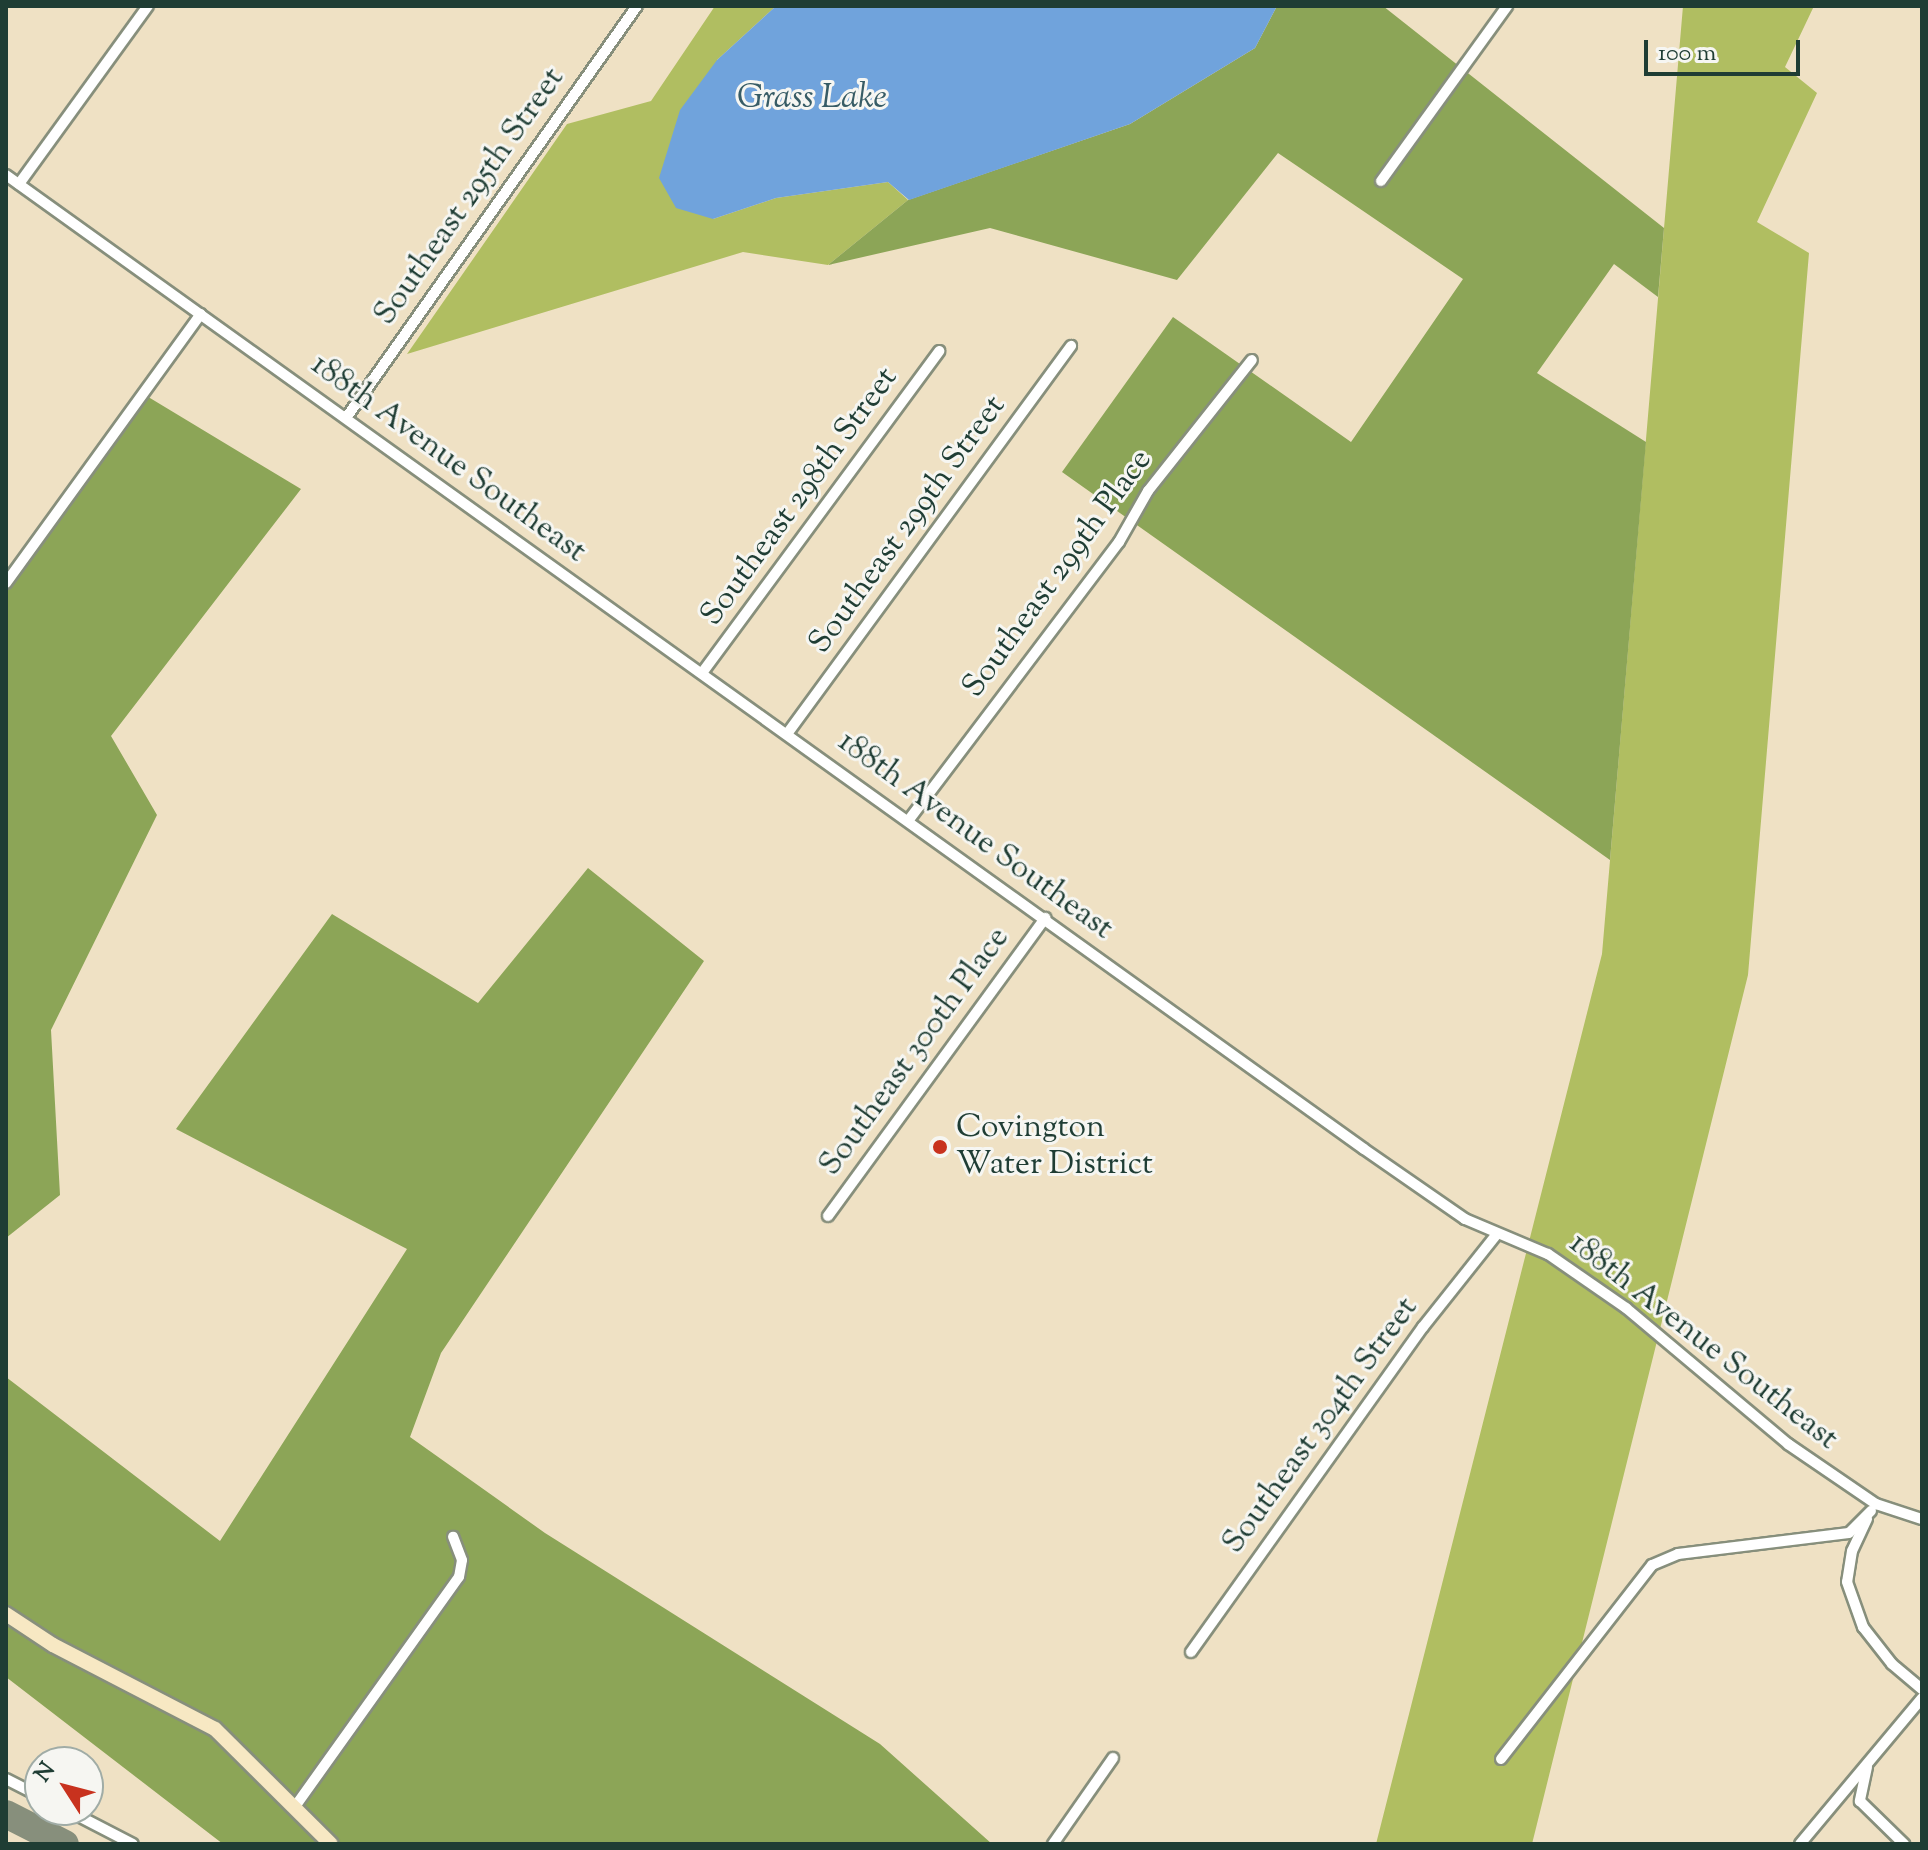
<!DOCTYPE html>
<html>
<head>
<meta charset="utf-8">
<style>
  body { margin:0 }
  #map { position:relative; width:1928px; height:1850px; overflow:hidden; background:#efe1c4; font-family:"Sorts Mill Goudy",serif }
  div>[style] { position:absolute }
  .green>* { inset:0; background:#b0be61 }
  .forest>* { inset:0; background:#8ca557 }
  .water>* { inset:0; background:#70a3dc }
  .taxiway>* { height:28px; margin:-14px; padding:0 14px; transform-origin:14px; border-radius:14px; background:#878f7c }
  .roads { filter:drop-shadow(2px 0 #878f7c) drop-shadow(-2px 0 #878f7c) drop-shadow(0 2px #878f7c) drop-shadow(0 -2px #878f7c) }
  .street>* { height:10px; margin:-5px; padding:0 5px; transform-origin:5px; border-radius:5px; background:#fff }
  .secondary>* { height:14px; margin:-7px; padding:0 7px; transform-origin:7px; border-radius:7px; background:#f7e8c3 }
  .dots>* { width:22px; height:22px; translate:-50% -50%; box-sizing:border-box; border:4px solid #f6f6f2; border-radius:50% }
  span { translate:-50% -50%; white-space:nowrap; text-align:center; line-height:1.15; -webkit-text-stroke:6px #f6f6f2; paint-order:stroke }
  .street-label { font-size:32px; color:#1f3d34 }
  .poi-label { font-size:32px; color:#1f3d34 }
  .left { translate:0 -50%; text-align:left }
  .water-label { font-size:34px; color:#375c66; font-style:italic }
  .frame { position:absolute; inset:0; border:8px solid #1f3d34; pointer-events:none }
  .north { position:absolute; left:24px; top:1746px; width:80px; height:80px; box-sizing:border-box; background:#f6f6f2; border:2px solid #a0aca6; border-radius:50%; rotate:306deg; font-size:22px; font-weight:700; line-height:32px; text-align:center; color:#1f3d34 }
  .north::after { content:''; display:block; margin:auto; width:28px; height:36px; background:#c8321e; clip-path:polygon(50% 0,100% 100%,50% 72%,0 100%) }
  .scale { position:absolute; left:1644px; top:40px; width:156px; height:36px; box-sizing:border-box; border:4px solid #1f3d34; border-top:0; padding-left:10px; font-size:24px; line-height:28px; white-space:nowrap; color:#1f3d34; -webkit-text-stroke:6px #f6f6f2; paint-order:stroke }
</style>
</head>
<body>
<div id="map">
  <div class="green">
    <i style="clip-path:polygon(715px 6px,776px 6px,717px 60px,713px 219px,776px 198px,888px 182px,908px 200px,828px 265px,743px 252px,407px 354px,567px 124px,651px 101px)"></i>
    <i style="clip-path:polygon(1683px 6px,1814px 6px,1785px 67px,1817px 93px,1757px 222px,1809px 253px,1748px 975px,1532px 1844px,1376px 1844px,1602px 954px)"></i>
  </div>
  <div class="forest">
    <i style="clip-path:polygon(1277px 6px,1383px 6px,1664px 228px,1658px 297px,1614px 264px,1537px 373px,1646px 442px,1610px 860px,1062px 472px,1173px 317px,1351px 442px,1463px 279px,1278px 153px,1177px 280px,990px 228px,828px 265px,908px 200px,1130px 124px,1255px 48px)"></i>
    <i style="clip-path:polygon(145px 395px,301px 489px,111px 736px,157px 815px,51px 1030px,60px 1195px,6px 1238px,6px 587px)"></i>
    <i style="clip-path:polygon(588px 868px,704px 961px,441px 1353px,410px 1437px,545px 1533px,880px 1744px,992px 1844px,223px 1844px,6px 1677px,6px 1377px,220px 1541px,407px 1249px,176px 1129px,332px 914px,478px 1003px)"></i>
  </div>
  <div class="water">
    <i style="clip-path:polygon(776px 6px,1277px 6px,1255px 48px,1130px 124px,909px 200px,888px 182px,776px 198px,713px 219px,676px 208px,659px 178px,680px 110px,717px 60px)"></i>
  </div>
  <div class="taxiway">
    <i style="left:6px;top:1814px;width:66px;rotate:27deg"></i>
  </div>
  <div class="roads">
    <div class="street">
      <i style="left:6px;top:175px;width:1671px;rotate:35.65deg"></i>
      <i style="left:1364px;top:1149px;width:123px;rotate:34.7deg"></i>
      <i style="left:1465px;top:1219px;width:90px;rotate:22.9deg"></i>
      <i style="left:1548px;top:1254px;width:95px;rotate:34.7deg"></i>
      <i style="left:1626px;top:1308px;width:212px;rotate:40deg"></i>
      <i style="left:1788px;top:1444px;width:107px;rotate:34.3deg"></i>
      <i style="left:1876px;top:1504px;width:48px;rotate:18.1deg"></i>
      <i style="left:1381px;top:181px;width:216px;rotate:-54.2deg"></i>
      <i style="left:19px;top:184px;width:220px;rotate:-54.1deg"></i>
      <i style="left:346px;top:418px;width:504px;rotate:-54.77deg"></i>
      <i style="left:6px;top:583px;width:332px;rotate:-54.1deg"></i>
      <i style="left:702px;top:673px;width:400px;rotate:-53.6deg"></i>
      <i style="left:787px;top:734px;width:481px;rotate:-53.8deg"></i>
      <i style="left:908px;top:821px;width:350px;rotate:-52.9deg"></i>
      <i style="left:1119px;top:542px;width:59px;rotate:-60.4deg"></i>
      <i style="left:1148px;top:491px;width:167px;rotate:-51.6deg"></i>
      <i style="left:828px;top:1216px;width:369px;rotate:-53.9deg"></i>
      <i style="left:1867px;top:1519px;width:35px;rotate:115deg"></i>
      <i style="left:1852px;top:1551px;width:31px;rotate:99deg"></i>
      <i style="left:1847px;top:1582px;width:48px;rotate:70.4deg"></i>
      <i style="left:1863px;top:1627px;width:47px;rotate:51.9deg"></i>
      <i style="left:1892px;top:1664px;width:39px;rotate:40deg"></i>
      <i style="left:1191px;top:1652px;width:399px;rotate:-54.5deg"></i>
      <i style="left:1423px;top:1327px;width:119px;rotate:-51.5deg"></i>
      <i style="left:1501px;top:1759px;width:246px;rotate:-52.1deg"></i>
      <i style="left:1652px;top:1565px;width:28px;rotate:-23deg"></i>
      <i style="left:1678px;top:1554px;width:172px;rotate:-7deg"></i>
      <i style="left:1849px;top:1533px;width:31px;rotate:-45deg"></i>
      <i style="left:1867px;top:1767px;width:35px;rotate:102deg"></i>
      <i style="left:1860px;top:1801px;width:62px;rotate:44.3deg"></i>
      <i style="left:6px;top:1779px;width:38px;rotate:27deg"></i>
      <i style="left:294px;top:1808px;width:284px;rotate:-54.5deg"></i>
      <i style="left:459px;top:1577px;width:17px;rotate:-80deg"></i>
      <i style="left:462px;top:1560px;width:25px;rotate:-111deg"></i>
      <i style="left:67px;top:1810px;width:74px;rotate:27.3deg"></i>
      <i style="left:1053px;top:1844px;width:105px;rotate:-55.1deg"></i>
      <i style="left:1800px;top:1844px;width:190px;rotate:-50.1deg"></i>
    </div>
    <div class="secondary">
      <i style="left:6px;top:1614px;width:56px;rotate:33.4deg"></i>
      <i style="left:53px;top:1645px;width:182px;rotate:27.4deg"></i>
      <i style="left:215px;top:1729px;width:163px;rotate:44.8deg"></i>
    </div>
  </div>
  <div class="dots">
    <i style="left:940px;top:1147px;background:#c8321e"></i>
  </div>
  <div class="street-label">
    <span style="left:470px;top:197px;rotate:-55deg">Southeast 295th Street</span>
    <span style="left:448px;top:459px;rotate:36deg">188th Avenue Southeast</span>
    <span style="left:800px;top:497px;rotate:-54deg">Southeast 298th Street</span>
    <span style="left:908px;top:525px;rotate:-54deg">Southeast 299th Street</span>
    <span style="left:1058px;top:574px;rotate:-54deg">Southeast 299th Place</span>
    <span style="left:975px;top:836px;rotate:36deg">188th Avenue Southeast</span>
    <span style="left:915px;top:1052px;rotate:-54deg">Southeast 300th Place</span>
    <span style="left:1703px;top:1342px;rotate:38deg">188th Avenue Southeast</span>
    <span style="left:1321px;top:1426px;rotate:-54deg">Southeast 304th Street</span>
  </div>
  <div class="poi-label">
    <span class="left" style="left:956px;top:1147px">Covington<br>Water District</span>
  </div>
  <div class="water-label">
    <span style="left:812px;top:99px">Grass Lake</span>
  </div>
  <div class="frame"></div>
  <div class="north">N</div>
  <div class="scale">100 m</div>
</div>
</body>
</html>
